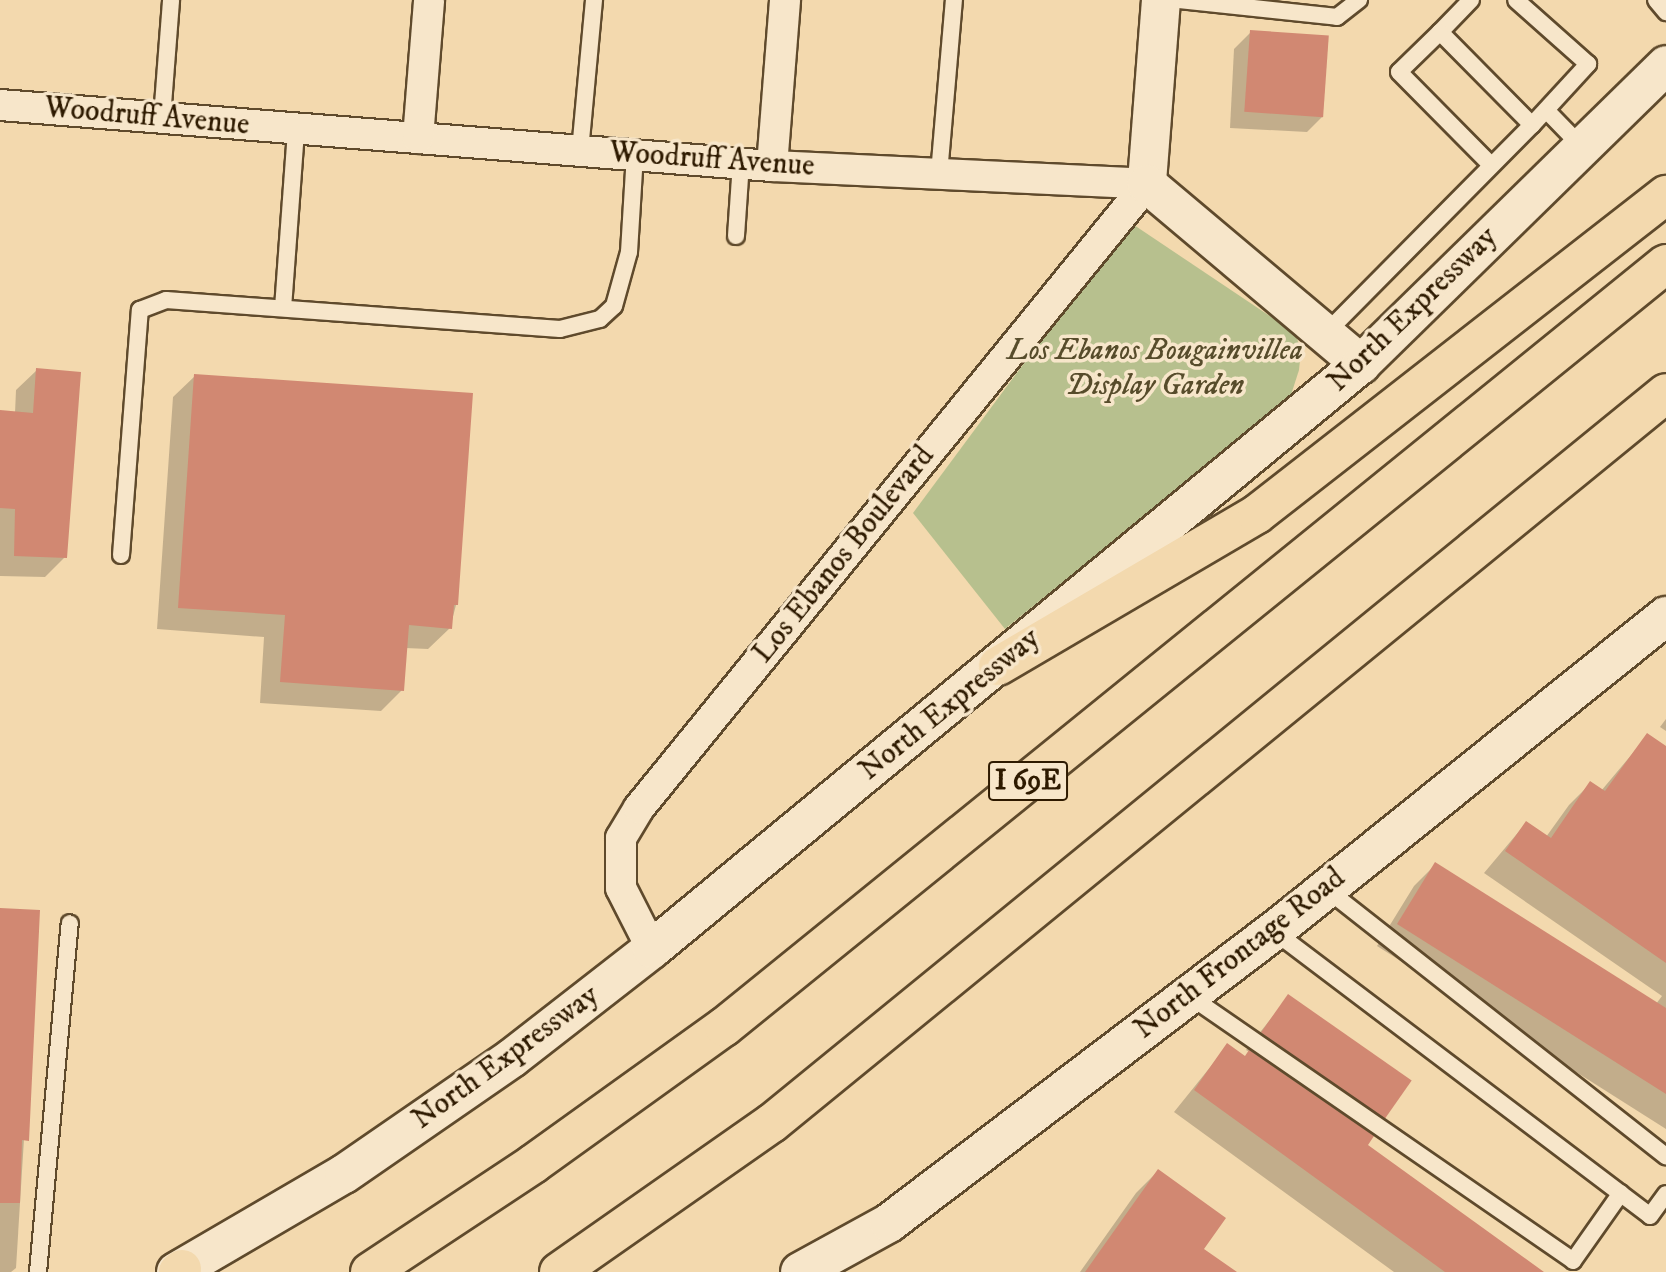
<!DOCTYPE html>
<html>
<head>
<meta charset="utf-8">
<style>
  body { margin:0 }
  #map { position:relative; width:1666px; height:1272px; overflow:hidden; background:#f3d9ae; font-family:"IM FELL DW Pica",serif }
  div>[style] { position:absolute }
  .green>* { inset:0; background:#b7c08e }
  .shadow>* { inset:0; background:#0003 }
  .building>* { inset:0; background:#d18872; transform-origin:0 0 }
  .roads { filter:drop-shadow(2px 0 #5f4a2c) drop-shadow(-2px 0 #5f4a2c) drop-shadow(0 2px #5f4a2c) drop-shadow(0 -2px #5f4a2c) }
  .service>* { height:16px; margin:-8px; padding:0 8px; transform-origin:8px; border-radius:8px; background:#f7e6ca }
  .minor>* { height:30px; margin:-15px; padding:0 15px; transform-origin:15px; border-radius:15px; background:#f7e6ca }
  .tertiary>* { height:38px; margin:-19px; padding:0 19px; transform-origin:19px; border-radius:19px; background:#f7e6ca }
  .secondary>* { height:38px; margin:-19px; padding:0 19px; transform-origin:19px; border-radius:19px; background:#f7e6ca }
  .motorway>* { height:38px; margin:-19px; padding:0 19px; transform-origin:19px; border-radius:19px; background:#f3d9ae }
  span { translate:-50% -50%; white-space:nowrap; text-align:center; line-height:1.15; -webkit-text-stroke:7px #f7e6ca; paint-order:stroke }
  .shield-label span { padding:2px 5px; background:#f7e6ca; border:2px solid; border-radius:5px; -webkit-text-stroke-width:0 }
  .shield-label { font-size:28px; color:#2e1a00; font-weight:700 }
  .street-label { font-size:30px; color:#2e1a00 }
  .park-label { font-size:30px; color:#574c2b; font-style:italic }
</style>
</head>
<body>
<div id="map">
  <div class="green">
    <i style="clip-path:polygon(1134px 225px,1295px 333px,1301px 350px,1299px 370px,1290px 398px,1005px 629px,913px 513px,1096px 266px)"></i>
  </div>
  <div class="shadow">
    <i style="clip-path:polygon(1251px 32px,1323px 116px,1307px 132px,1230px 128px,1234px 49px)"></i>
    <i style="clip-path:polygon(37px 370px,65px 557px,45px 577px,0 576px,0 412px,15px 413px,16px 390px)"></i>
    <i style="clip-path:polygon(195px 376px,456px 605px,450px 628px,428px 649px,405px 648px,402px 690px,381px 711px,260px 703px,264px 637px,157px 629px,173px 397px)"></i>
    <i style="clip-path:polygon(1666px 719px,1666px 731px,1660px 727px)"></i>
    <i style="clip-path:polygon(1648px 735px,1666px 749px,1666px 1129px,1377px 946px,1414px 886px,1436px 864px,1656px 1004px,1662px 996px,1484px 873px,1526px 823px,1546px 837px,1569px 805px,1591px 783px,1601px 791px)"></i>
    <i style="clip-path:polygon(0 910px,38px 912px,16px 1268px,11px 1272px,0 1272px)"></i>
    <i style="clip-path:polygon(1288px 997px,1384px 1118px,1368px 1134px,1365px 1145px,1541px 1272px,1394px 1272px,1174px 1112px,1228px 1045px,1245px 1058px,1250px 1052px,1246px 1050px)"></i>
    <i style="clip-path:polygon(1158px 1171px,1202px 1249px,1234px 1272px,1080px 1272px,1136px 1193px)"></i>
  </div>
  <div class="building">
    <i style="left:1250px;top:30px;width:79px;height:82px;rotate:4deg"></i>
    <i style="clip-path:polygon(36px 368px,81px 372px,67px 558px,14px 556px,15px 509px,0 508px,0 410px,33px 413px)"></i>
    <i style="clip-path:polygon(194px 374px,473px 393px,458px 605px,454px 605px,452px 629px,409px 625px,404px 691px,280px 682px,285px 615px,178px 608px)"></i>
    <i style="clip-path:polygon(1647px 733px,1666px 746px,1666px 963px,1505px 851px,1526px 821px,1551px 838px,1590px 781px,1605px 791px)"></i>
    <i style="clip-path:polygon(1435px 862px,1666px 1008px,1666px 1094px,1397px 924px)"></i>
    <i style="clip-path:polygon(0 908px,40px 910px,29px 1141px,22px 1140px,20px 1203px,0 1203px)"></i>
    <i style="left:1288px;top:994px;width:151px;height:47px;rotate:35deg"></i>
    <i style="clip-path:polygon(1227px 1043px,1245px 1056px,1249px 1050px,1374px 1136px,1368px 1145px,1544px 1272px,1445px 1272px,1194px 1090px)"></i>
    <i style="clip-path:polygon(1158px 1169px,1226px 1218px,1204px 1249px,1237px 1272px,1085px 1272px)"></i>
  </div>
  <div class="roads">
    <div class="service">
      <i style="left:1179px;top:0;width:159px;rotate:6.1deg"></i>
      <i style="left:1337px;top:17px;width:28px;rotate:-38deg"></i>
      <i style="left:1471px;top:0;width:45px;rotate:134.1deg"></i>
      <i style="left:1440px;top:32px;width:131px;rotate:45.3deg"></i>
      <i style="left:1532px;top:125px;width:83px;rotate:-47.4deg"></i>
      <i style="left:1588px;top:64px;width:96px;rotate:-138.4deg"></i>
      <i style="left:1656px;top:0;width:16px;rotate:50deg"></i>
      <i style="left:1440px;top:32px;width:57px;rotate:135.7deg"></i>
      <i style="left:1399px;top:72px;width:131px;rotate:45.3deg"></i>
      <i style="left:1548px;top:112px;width:49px;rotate:45.8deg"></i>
      <i style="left:162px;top:118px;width:118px;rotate:-85.6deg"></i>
      <i style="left:580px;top:151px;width:152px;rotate:-84.7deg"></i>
      <i style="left:939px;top:174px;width:175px;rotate:-85.1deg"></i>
      <i style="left:736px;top:236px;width:73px;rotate:-86.1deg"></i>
      <i style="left:283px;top:308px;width:179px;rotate:-85.8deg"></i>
      <i style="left:1325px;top:334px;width:294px;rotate:-45.3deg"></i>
      <i style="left:121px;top:555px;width:246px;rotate:-85.6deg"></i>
      <i style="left:140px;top:310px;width:28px;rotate:-21deg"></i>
      <i style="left:166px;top:300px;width:395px;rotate:4.2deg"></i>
      <i style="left:560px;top:329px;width:41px;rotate:-14deg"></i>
      <i style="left:600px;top:319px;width:19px;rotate:-43deg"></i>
      <i style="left:614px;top:306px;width:56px;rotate:-74.5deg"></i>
      <i style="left:629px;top:252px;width:97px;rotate:-86.5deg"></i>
      <i style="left:1325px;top:888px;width:434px;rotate:38.2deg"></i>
      <i style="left:1275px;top:932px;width:470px;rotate:37.1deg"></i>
      <i style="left:1650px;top:1216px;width:27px;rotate:-54deg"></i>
      <i style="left:1188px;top:995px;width:468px;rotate:34.6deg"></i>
      <i style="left:1573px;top:1261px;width:83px;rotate:-54.8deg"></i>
      <i style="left:38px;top:1272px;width:350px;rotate:-84.8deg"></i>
    </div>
    <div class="minor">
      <i style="left:0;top:105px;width:774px;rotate:4.52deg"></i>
      <i style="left:772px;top:166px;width:375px;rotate:2.7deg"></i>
      <i style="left:418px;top:138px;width:138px;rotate:-85.4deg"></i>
      <i style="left:772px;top:166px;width:167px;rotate:-85.5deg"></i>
      <i style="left:652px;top:949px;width:68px;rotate:-116.9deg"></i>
      <i style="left:621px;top:888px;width:50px;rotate:-90deg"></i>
      <i style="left:621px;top:838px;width:35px;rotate:-59deg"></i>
      <i style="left:639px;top:808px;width:805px;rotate:-50.85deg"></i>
    </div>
    <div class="tertiary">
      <i style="left:1161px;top:0;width:185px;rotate:94.4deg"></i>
      <i style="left:1147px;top:184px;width:280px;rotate:40.1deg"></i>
    </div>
    <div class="secondary">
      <i style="left:176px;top:1272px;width:194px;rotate:-30.3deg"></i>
      <i style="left:344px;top:1174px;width:204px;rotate:-34.6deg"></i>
      <i style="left:512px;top:1058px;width:177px;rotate:-37.9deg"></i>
      <i style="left:652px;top:949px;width:919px;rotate:-39.53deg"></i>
      <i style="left:1361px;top:364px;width:427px;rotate:-44.4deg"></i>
      <i style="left:800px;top:1272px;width:102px;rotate:-28.8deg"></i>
      <i style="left:889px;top:1223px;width:483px;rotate:-37.2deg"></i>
      <i style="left:1274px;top:931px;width:503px;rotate:-38.78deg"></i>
    </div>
    <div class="motorway">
      <i style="left:998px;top:666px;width:300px;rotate:-30.4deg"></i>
      <i style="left:1257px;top:514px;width:519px;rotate:-37.95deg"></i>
      <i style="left:178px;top:1272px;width:5px;rotate:-37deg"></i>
      <i style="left:370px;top:1272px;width:196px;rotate:-33.5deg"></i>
      <i style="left:533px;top:1164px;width:235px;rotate:-35.7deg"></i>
      <i style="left:724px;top:1027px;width:1212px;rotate:-39.01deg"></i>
      <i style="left:559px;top:1272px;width:260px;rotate:-35deg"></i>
      <i style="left:772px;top:1123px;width:1154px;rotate:-39.23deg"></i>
    </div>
  </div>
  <div class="shield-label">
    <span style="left:1028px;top:781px">I 69E</span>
  </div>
  <div class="street-label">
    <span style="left:147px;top:117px;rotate:5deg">Woodruff Avenue</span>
    <span style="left:712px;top:160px;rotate:4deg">Woodruff Avenue</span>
    <span style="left:1413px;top:310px;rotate:-44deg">North Expressway</span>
    <span style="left:844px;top:555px;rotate:-51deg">Los Ebanos Boulevard</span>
    <span style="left:950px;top:705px;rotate:-39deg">North Expressway</span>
    <span style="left:1240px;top:954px;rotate:-38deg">North Frontage Road</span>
    <span style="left:506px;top:1058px;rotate:-36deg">North Expressway</span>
  </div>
  <div class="park-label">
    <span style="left:1155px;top:368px">Los Ebanos Bougainvillea<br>Display Garden</span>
  </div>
</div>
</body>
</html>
